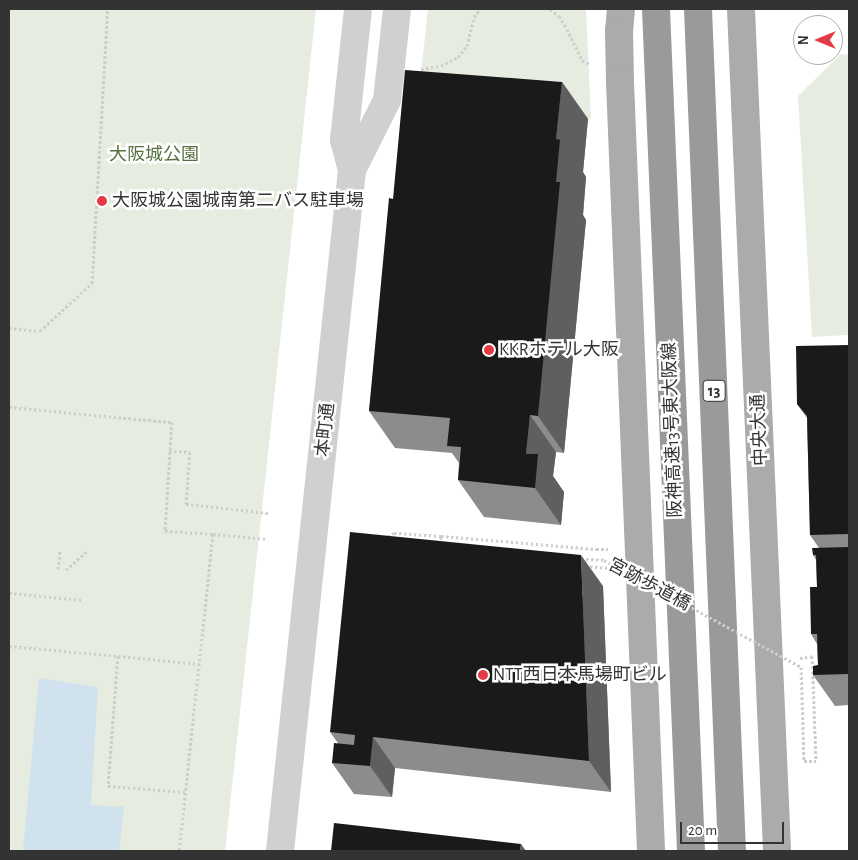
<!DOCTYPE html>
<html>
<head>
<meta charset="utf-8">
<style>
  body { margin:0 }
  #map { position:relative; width:858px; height:860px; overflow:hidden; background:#fff; font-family:"Alegreya Sans","Noto Sans JP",sans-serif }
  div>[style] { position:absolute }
  .green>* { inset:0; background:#e6ecdf }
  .water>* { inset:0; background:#cfe2ee }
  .path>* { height:3px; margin-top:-1.5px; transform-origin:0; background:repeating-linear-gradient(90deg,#cdcdcd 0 2.5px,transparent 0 5px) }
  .minor>* { height:28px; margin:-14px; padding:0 14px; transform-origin:14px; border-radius:14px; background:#d0d0d0 }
  .tertiary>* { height:28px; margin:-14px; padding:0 14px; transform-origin:14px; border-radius:14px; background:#d0d0d0 }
  .primary>* { height:28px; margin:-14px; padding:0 14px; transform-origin:14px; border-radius:14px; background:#ababab }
  .motorway>* { height:28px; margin:-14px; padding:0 14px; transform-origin:14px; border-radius:14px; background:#9a9a9a }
  .path-bridge>* { height:3px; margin-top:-1.5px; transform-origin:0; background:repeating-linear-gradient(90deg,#cdcdcd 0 2.5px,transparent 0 5px) }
  .wall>* { inset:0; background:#8c8c8c }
  .shaded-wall>* { inset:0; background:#5f5f5f }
  .building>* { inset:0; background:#1a1a1a }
  .dots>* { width:14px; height:14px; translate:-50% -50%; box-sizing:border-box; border:2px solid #fff; border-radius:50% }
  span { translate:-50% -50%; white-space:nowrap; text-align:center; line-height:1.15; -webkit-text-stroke:5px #fff; paint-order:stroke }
  .shield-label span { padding:1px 4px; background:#fff; border:1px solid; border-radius:4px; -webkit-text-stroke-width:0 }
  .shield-label { font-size:16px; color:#333; font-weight:700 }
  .park-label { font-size:18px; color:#56703f }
  .poi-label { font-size:18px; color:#333 }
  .left { translate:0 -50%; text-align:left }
  .street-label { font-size:18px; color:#333 }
  .frame { position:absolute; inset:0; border:10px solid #333; pointer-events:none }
  .north { position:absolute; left:793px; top:15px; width:50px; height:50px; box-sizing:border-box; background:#fff; border:1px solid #adadad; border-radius:50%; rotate:270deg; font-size:14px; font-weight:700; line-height:20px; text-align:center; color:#333 }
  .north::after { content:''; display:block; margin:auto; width:18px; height:22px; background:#e63946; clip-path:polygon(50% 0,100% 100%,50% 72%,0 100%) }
  .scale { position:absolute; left:680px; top:822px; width:104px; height:22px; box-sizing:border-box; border:2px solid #333; border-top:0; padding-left:6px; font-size:15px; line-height:18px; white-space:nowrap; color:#333; -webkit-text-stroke:4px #fff; paint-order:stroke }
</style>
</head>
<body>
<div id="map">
  <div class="green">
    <i style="clip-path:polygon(9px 9px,316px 9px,225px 851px,9px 851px)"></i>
    <i style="clip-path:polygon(428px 9px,586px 9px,591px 119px,418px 102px)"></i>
    <i style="clip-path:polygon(841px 54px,849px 55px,849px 335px,812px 337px,798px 96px)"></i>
  </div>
  <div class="water">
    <i style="clip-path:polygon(39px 678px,98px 687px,91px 805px,124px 807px,119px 851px,23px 851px)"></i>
  </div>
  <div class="path">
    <i style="left:550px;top:9px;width:11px;rotate:38deg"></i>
    <i style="left:559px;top:16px;width:15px;rotate:58deg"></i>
    <i style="left:567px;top:29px;width:34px;rotate:64deg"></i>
    <i style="left:582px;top:60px;width:8px;rotate:30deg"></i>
    <i style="left:421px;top:69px;width:20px;rotate:-9deg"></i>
    <i style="left:441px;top:66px;width:19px;rotate:-28deg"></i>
    <i style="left:458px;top:57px;width:14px;rotate:-51deg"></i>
    <i style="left:467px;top:46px;width:30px;rotate:-76deg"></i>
    <i style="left:474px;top:17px;width:10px;rotate:-53deg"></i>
    <i style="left:9px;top:328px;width:31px;rotate:6deg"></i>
    <i style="left:40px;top:331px;width:71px;rotate:-42.7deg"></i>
    <i style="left:92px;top:283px;width:274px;rotate:-86.7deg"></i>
    <i style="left:9px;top:407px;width:164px;rotate:5.3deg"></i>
    <i style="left:172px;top:422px;width:109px;rotate:93.7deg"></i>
    <i style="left:165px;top:531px;width:48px;rotate:3.6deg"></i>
    <i style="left:213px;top:534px;width:319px;rotate:96.1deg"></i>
    <i style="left:169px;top:451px;width:21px;rotate:3deg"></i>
    <i style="left:190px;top:452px;width:52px;rotate:94.4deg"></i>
    <i style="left:186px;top:504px;width:83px;rotate:6.2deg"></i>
    <i style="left:213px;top:534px;width:54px;rotate:5.3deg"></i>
    <i style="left:388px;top:537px;width:7px;rotate:-34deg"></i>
    <i style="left:394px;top:533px;width:47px;rotate:3.7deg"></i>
    <i style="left:596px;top:549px;width:12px"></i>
    <i style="left:585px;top:566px;width:23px;rotate:5deg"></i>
    <i style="left:58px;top:569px;width:19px;rotate:-84deg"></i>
    <i style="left:66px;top:570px;width:28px;rotate:-42deg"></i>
    <i style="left:9px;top:593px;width:74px;rotate:5.4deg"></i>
    <i style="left:9px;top:646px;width:109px;rotate:5.2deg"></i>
    <i style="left:118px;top:656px;width:130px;rotate:94.4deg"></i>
    <i style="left:108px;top:786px;width:77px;rotate:4.5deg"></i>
    <i style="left:118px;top:656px;width:82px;rotate:5.6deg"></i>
    <i style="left:800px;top:658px;width:12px;rotate:-9deg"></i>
    <i style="left:812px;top:656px;width:105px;rotate:87.8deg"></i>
  </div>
  <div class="minor">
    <i style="left:352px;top:170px;width:78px;rotate:-63.4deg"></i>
    <i style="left:387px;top:100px;width:92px;rotate:-83.7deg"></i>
  </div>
  <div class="tertiary">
    <i style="left:280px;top:851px;width:685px;rotate:-83.96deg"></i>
    <i style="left:352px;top:170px;width:31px;rotate:-105deg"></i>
    <i style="left:344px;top:140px;width:132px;rotate:-83.9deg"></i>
  </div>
  <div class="primary">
    <i style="left:621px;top:9px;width:21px;rotate:95deg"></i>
    <i style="left:619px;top:30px;width:52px;rotate:88.9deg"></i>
    <i style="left:620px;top:82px;width:770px;rotate:87.69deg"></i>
    <i style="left:741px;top:9px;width:843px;rotate:87.55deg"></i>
  </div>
  <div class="motorway">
    <i style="left:656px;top:9px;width:843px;rotate:87.62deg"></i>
    <i style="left:698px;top:9px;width:843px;rotate:87.69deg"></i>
  </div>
  <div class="path-bridge">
    <i style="left:440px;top:544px;width:8px;rotate:-83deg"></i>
    <i style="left:441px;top:536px;width:156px;rotate:4.8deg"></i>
    <i style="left:581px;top:559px;width:23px;rotate:2deg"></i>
    <i style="left:604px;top:560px;width:224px;rotate:28.5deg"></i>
    <i style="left:801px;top:667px;width:94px;rotate:88.2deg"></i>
    <i style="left:804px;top:761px;width:12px"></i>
  </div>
  <div class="wall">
    <i style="clip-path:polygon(562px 82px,588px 119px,583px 172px,586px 177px,583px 215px,586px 220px,564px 453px,556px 452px,553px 476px,564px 492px,561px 525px,484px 517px,458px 480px,459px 463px,452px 453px,395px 448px,369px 411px,393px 199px)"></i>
    <i style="clip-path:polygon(849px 345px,849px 705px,835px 706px,813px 675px,818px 665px,817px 644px,811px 634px,817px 587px,816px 560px,813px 555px,819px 548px,810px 535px,807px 418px,797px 404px)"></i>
    <i style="clip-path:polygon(603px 586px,611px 792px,395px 768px,392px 797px,354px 794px,332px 763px,338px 743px,330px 732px)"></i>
  </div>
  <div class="shaded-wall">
    <i style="clip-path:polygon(562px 82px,588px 119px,583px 172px,586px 177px,583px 215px,586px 220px,564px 453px,538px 416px,556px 182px,556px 139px)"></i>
    <i style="clip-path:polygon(530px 415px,556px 452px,553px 476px,564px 492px,561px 525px,535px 488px,526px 454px)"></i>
    <i style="clip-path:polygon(581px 555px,603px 586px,611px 792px,589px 761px)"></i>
    <i style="clip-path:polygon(373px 737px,395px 768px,392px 797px,370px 766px)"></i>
    <i style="clip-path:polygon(521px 844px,526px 851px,520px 851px)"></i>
  </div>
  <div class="building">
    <i style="clip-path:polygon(405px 70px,562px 82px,556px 139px,560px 140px,556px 182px,560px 182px,538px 416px,530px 415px,526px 454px,538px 454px,535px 488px,458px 480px,461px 447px,447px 446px,450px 418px,369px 411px,389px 198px,393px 199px)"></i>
    <i style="clip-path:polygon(849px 345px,849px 534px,810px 535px,807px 416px,797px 404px,796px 346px)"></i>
    <i style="clip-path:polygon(350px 532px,581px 555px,589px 761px,373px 737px,370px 766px,332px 763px,334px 743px,354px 745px,355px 735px,330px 732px)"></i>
    <i style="clip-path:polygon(849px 547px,849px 674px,813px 675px,813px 666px,818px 665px,817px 634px,811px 634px,810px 587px,817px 587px,816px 555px,813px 555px,812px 548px)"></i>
    <i style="clip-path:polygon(334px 823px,521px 844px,520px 851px,331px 851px)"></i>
  </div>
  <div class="dots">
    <i style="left:102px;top:201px;background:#e63946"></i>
    <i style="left:489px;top:350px;background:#e63946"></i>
    <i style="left:483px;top:675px;background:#e63946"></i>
  </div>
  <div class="shield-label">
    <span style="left:714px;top:391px">13</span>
  </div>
  <div class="park-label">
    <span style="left:154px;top:155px">大阪城公園</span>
  </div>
  <div class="poi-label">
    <span class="left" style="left:112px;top:201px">大阪城公園城南第二バス駐車場</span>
    <span class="left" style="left:499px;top:350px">KKRホテル大阪</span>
    <span class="left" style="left:493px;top:675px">NTT西日本馬場町ビル</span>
  </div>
  <div class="street-label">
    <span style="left:326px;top:430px;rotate:-84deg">本町通</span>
    <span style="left:673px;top:430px;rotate:-92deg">阪神高速13号東大阪線</span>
    <span style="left:760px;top:430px;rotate:-92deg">中央大通</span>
    <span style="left:649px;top:585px;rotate:28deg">宮跡歩道橋</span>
  </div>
  <div class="frame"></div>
  <div class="north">N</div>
  <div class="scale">20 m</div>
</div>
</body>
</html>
